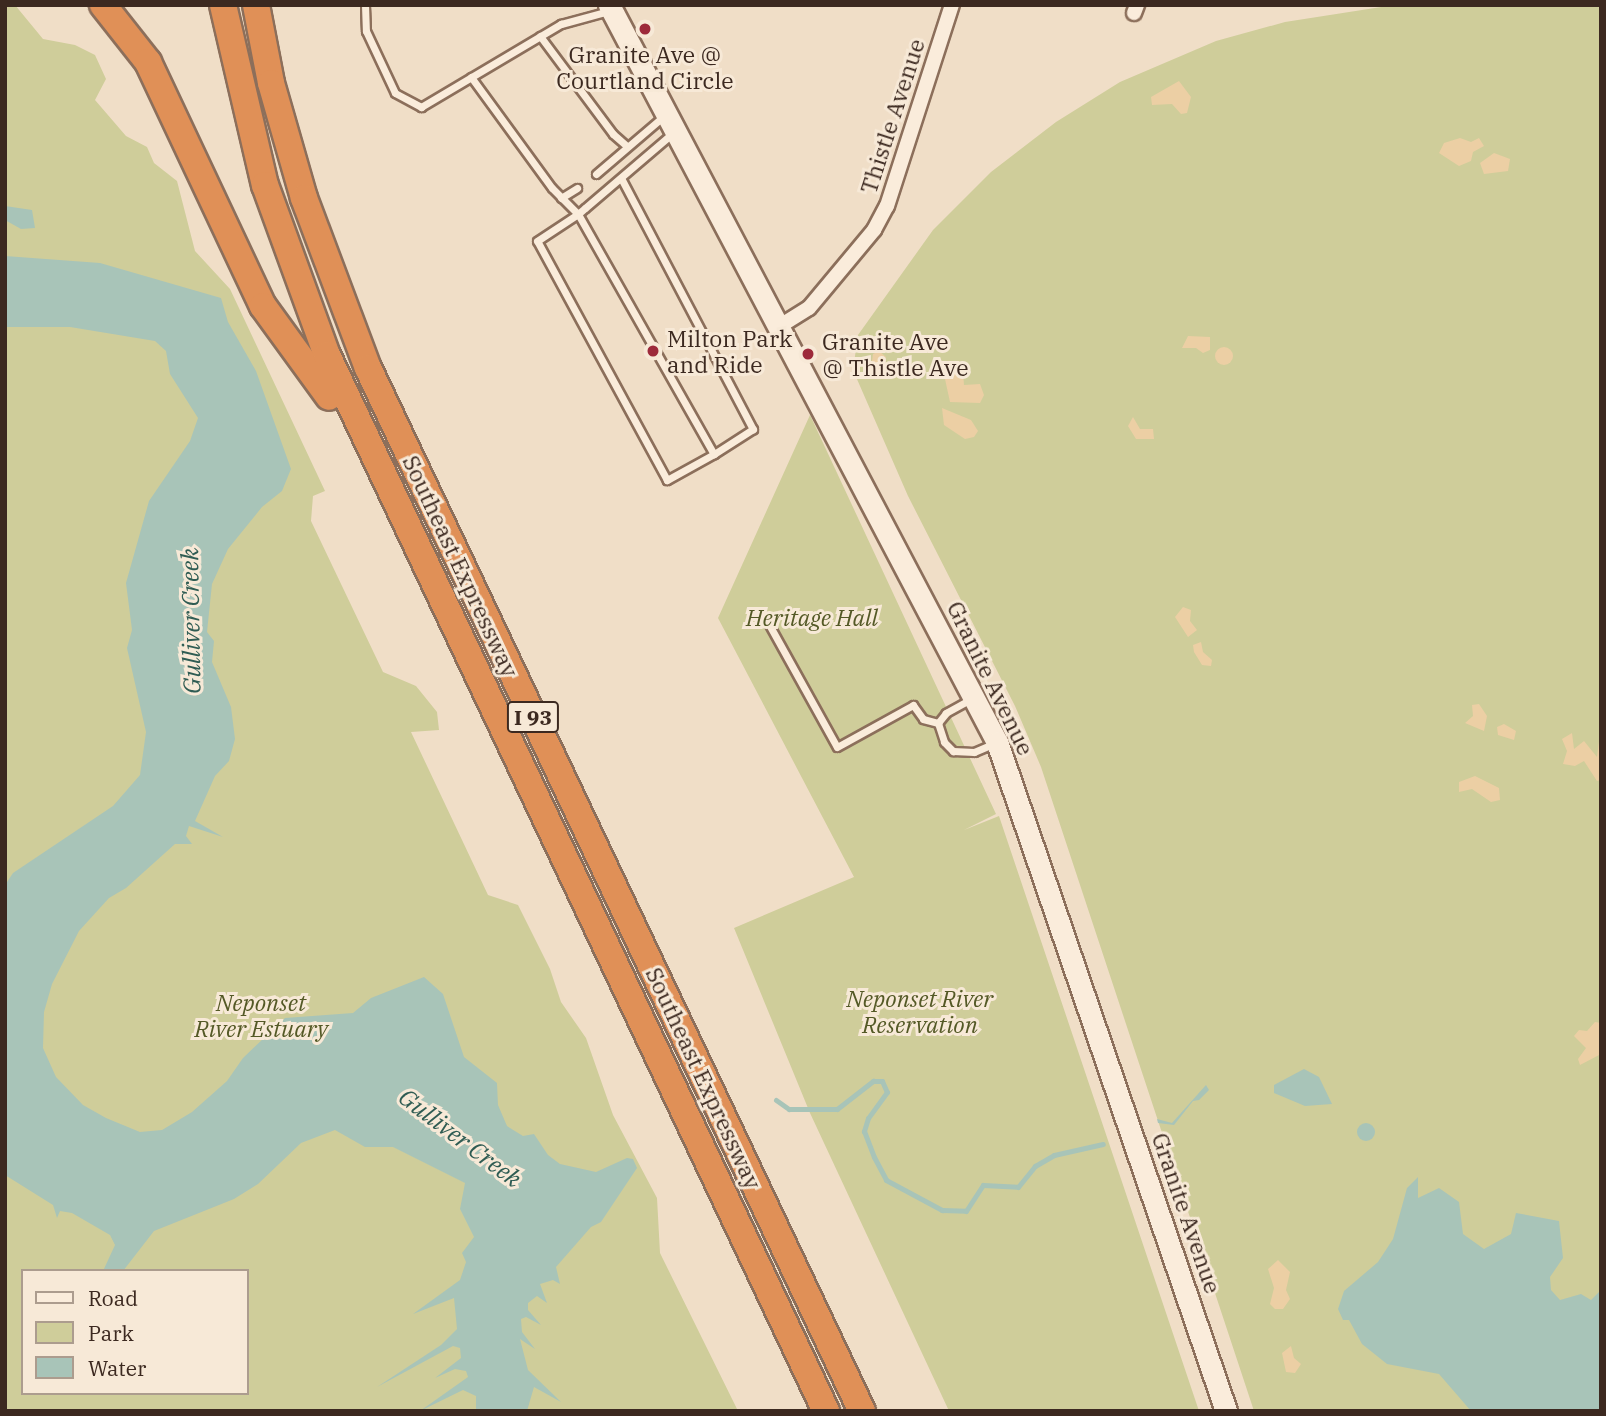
<!DOCTYPE html>
<html>
<head>
<meta charset="utf-8">
<style>
  body { margin:0 }
  #map { position:relative; width:1606px; height:1416px; overflow:hidden; background:#f0dec7; font-family:"IBM Plex Serif",serif }
  div>[style] { position:absolute }
  .green>* { inset:0; background:#cfcd9a }
  .sand>* { inset:0; background:#eccfa4 }
  .round { border-radius:50% }
  .water>* { inset:0; background:#a8c4b8 }
  .stream>* { height:5px; margin:-2.5px; padding:0 2.5px; transform-origin:2.5px; border-radius:2.5px; background:#a8c4b8 }
  .roads { filter:drop-shadow(2px 0 #8c6f5b) drop-shadow(-2px 0 #8c6f5b) drop-shadow(0 2px #8c6f5b) drop-shadow(0 -2px #8c6f5b) }
  .lane>* { height:7px; margin:-3.5px; padding:0 3.5px; transform-origin:3.5px; border-radius:3.5px; background:#faecdb }
  .street>* { height:14px; margin:-7px; padding:0 7px; transform-origin:7px; border-radius:7px; background:#faecdb }
  .secondary>* { height:21px; margin:-10.5px; padding:0 10.5px; transform-origin:10.5px; border-radius:10.5px; background:#faecdb }
  .highway>* { height:26px; margin:-13px; padding:0 13px; transform-origin:13px; border-radius:13px; background:#e09057 }
  .dots>* { width:19px; height:19px; translate:-50% -50%; box-sizing:border-box; border:4px solid #f7e9d7; border-radius:50% }
  span { translate:-50% -50%; white-space:nowrap; text-align:center; line-height:1.15; -webkit-text-stroke:6px #f7e9d7; paint-order:stroke }
  .shield-label span { padding:2px 5px; background:#f7e9d7; border:2px solid; border-radius:5px; -webkit-text-stroke-width:0 }
  .shield-label { font-size:21px; color:#3c2920; font-weight:700 }
  .poi-label { font-size:23px; color:#3c2920 }
  .left { translate:0 -50%; text-align:left }
  .street-label { font-size:23px; color:#3c2920 }
  .park-label { font-size:23px; color:#545926; font-style:italic }
  .water-label { font-size:24px; color:#2f5c53; font-style:italic }
  .frame { position:absolute; inset:0; border:7px solid #3c2920; pointer-events:none }
  .legend { position:absolute; left:21px; top:1269px; width:228px; height:126px; box-sizing:border-box; background:#f7e9d7; border:2px solid #ac9c8e; margin:0; padding:9px 12px; list-style:none; font-size:21px; color:#3c2920 }
  .legend li { display:flex; align-items:center; gap:14px; height:35px }
  .legend b { width:35px; border:2px solid #ac9c8e }
</style>
</head>
<body>
<div id="map">
  <div class="green">
    <i style="clip-path:polygon(evenodd,5px 5px,15px 5px,43px 39px,75px 45px,95px 55px,106px 79px,95px 100px,126px 136px,147px 147px,154px 163px,177px 181px,195px 251px,230px 289px,325px 491px,313px 496px,311px 521px,383px 672px,416px 686px,437px 712px,439px 730px,411px 732px,488px 895px,518px 905px,550px 969px,561px 1002px,586px 1038px,613px 1115px,657px 1198px,660px 1253px,738px 1411px,5px 1411px,5px 5px,23px 1271px,247px 1271px,247px 1393px,23px 1393px,23px 1271px)"></i>
    <i style="clip-path:polygon(1394px 5px,1601px 5px,1601px 1411px,1254px 1411px,1041px 767px,1015px 706px,908px 496px,853px 370px,858px 335px,933px 230px,991px 172px,1056px 122px,1120px 82px,1216px 41px,1285px 22px)"></i>
    <i style="clip-path:polygon(810px 415px,996px 814px,964px 830px,999px 816px,1199px 1411px,949px 1411px,810px 1113px,734px 928px,854px 877px,718px 618px)"></i>
  </div>
  <div class="sand">
    <i style="clip-path:polygon(1179px 81px,1191px 97px,1187px 113px,1181px 114px,1172px 104px,1152px 105px,1151px 97px)"></i>
    <i style="clip-path:polygon(1460px 138px,1471px 142px,1479px 138px,1484px 146px,1473px 152px,1471px 161px,1459px 166px,1439px 153px,1444px 143px)"></i>
    <i style="clip-path:polygon(1494px 153px,1510px 159px,1508px 171px,1484px 174px,1480px 163px)"></i>
    <i style="clip-path:polygon(1188px 336px,1210px 337px,1210px 350px,1203px 353px,1196px 348px,1182px 348px)"></i>
    <i class="round" style="left:1215px;top:347px;width:18px;height:18px"></i>
    <i style="clip-path:polygon(879px 351px,886px 357px,879px 377px,871px 368px,873px 354px)"></i>
    <i style="clip-path:polygon(956px 370px,963px 372px,964px 385px,980px 384px,984px 395px,980px 403px,950px 402px,945px 379px)"></i>
    <i style="clip-path:polygon(942px 408px,971px 420px,978px 431px,974px 437px,965px 439px,944px 425px)"></i>
    <i style="clip-path:polygon(1133px 417px,1140px 429px,1153px 429px,1154px 439px,1136px 439px,1128px 426px)"></i>
    <i style="clip-path:polygon(1183px 607px,1191px 610px,1190px 621px,1197px 630px,1188px 637px,1175px 617px)"></i>
    <i style="clip-path:polygon(1201px 642px,1203px 652px,1212px 660px,1211px 666px,1202px 665px,1194px 652px,1193px 645px)"></i>
    <i style="clip-path:polygon(1479px 704px,1487px 716px,1484px 731px,1465px 723px,1473px 716px,1472px 705px)"></i>
    <i style="clip-path:polygon(1504px 724px,1516px 731px,1514px 740px,1498px 735px,1497px 727px)"></i>
    <i style="clip-path:polygon(1601px 726px,1601px 780px,1597px 781px,1584px 761px,1575px 766px,1563px 764px,1567px 751px,1562px 739px,1572px 733px,1574px 749px,1584px 741px,1597px 757px)"></i>
    <i style="clip-path:polygon(1475px 776px,1499px 788px,1500px 800px,1491px 802px,1472px 789px,1459px 792px,1459px 782px)"></i>
    <i style="clip-path:polygon(1595px 1022px,1601px 1023px,1601px 1054px,1580px 1065px,1578px 1059px,1586px 1048px,1574px 1036px,1579px 1030px,1587px 1031px)"></i>
    <i style="clip-path:polygon(1278px 1260px,1290px 1272px,1286px 1290px,1290px 1299px,1283px 1309px,1275px 1309px,1270px 1304px,1274px 1288px,1268px 1269px)"></i>
    <i style="clip-path:polygon(1291px 1346px,1294px 1358px,1301px 1364px,1295px 1373px,1286px 1372px,1282px 1353px)"></i>
  </div>
  <div class="water">
    <i style="clip-path:polygon(5px 206px,32px 210px,35px 228px,21px 229px,5px 220px)"></i>
    <i style="clip-path:polygon(5px 256px,100px 263px,221px 298px,228px 322px,256px 371px,291px 469px,282px 491px,262px 507px,228px 549px,212px 584px,207px 632px,214px 641px,212px 662px,231px 707px,235px 739px,229px 761px,215px 776px,195px 821px,223px 837px,189px 826px,186px 836px,192px 844px,175px 844px,126px 888px,109px 898px,79px 931px,52px 984px,44px 1012px,43px 1048px,56px 1077px,83px 1105px,106px 1118px,140px 1132px,162px 1130px,192px 1112px,227px 1081px,243px 1058px,285px 1018px,353px 1013px,371px 998px,424px 977px,443px 994px,464px 1057px,497px 1083px,498px 1105px,507px 1126px,523px 1136px,534px 1134px,548px 1155px,560px 1164px,596px 1172px,627px 1158px,633px 1159px,637px 1168px,601px 1222px,591px 1227px,556px 1267px,560px 1284px,553px 1280px,540px 1284px,547px 1303px,537px 1296px,528px 1303px,528px 1310px,541px 1325px,526px 1317px,521px 1319px,522px 1332px,535px 1349px,520px 1339px,528px 1370px,561px 1402px,534px 1387px,527px 1411px,476px 1411px,476px 1396px,463px 1390px,420px 1411px,468px 1377px,466px 1371px,455px 1369px,435px 1378px,461px 1358px,460px 1348px,453px 1346px,377px 1387px,441px 1345px,457px 1329px,454px 1298px,413px 1314px,460px 1280px,466px 1262px,462px 1253px,474px 1237px,460px 1209px,465px 1183px,393px 1147px,365px 1147px,335px 1130px,301px 1143px,258px 1184px,234px 1199px,154px 1231px,123px 1271px,103px 1271px,115px 1245px,110px 1235px,72px 1213px,60px 1211px,57px 1218px,53px 1205px,5px 1175px,5px 885px,13px 873px,113px 806px,140px 775px,146px 732px,127px 648px,132px 630px,126px 583px,149px 501px,190px 441px,198px 418px,170px 374px,166px 351px,155px 341px,70px 327px,5px 327px)"></i>
    <i style="clip-path:polygon(1304px 1069px,1319px 1077px,1332px 1104px,1305px 1106px,1274px 1093px,1274px 1085px)"></i>
    <i style="clip-path:polygon(1206px 1085px,1209px 1090px,1199px 1100px,1193px 1101px,1174px 1125px,1158px 1123px,1157px 1119px,1172px 1123px)"></i>
    <i class="round" style="left:1357px;top:1123px;width:18px;height:18px"></i>
    <i style="clip-path:polygon(1418px 1177px,1418px 1198px,1439px 1188px,1459px 1202px,1463px 1234px,1484px 1249px,1511px 1234px,1516px 1213px,1559px 1221px,1563px 1258px,1550px 1277px,1551px 1290px,1560px 1300px,1581px 1294px,1591px 1300px,1599px 1292px,1601px 1275px,1601px 1411px,1471px 1411px,1439px 1374px,1387px 1364px,1362px 1344px,1349px 1320px,1343px 1320px,1338px 1309px,1344px 1291px,1378px 1262px,1393px 1239px,1407px 1188px)"></i>
  </div>
  <div class="stream">
    <i style="left:776px;top:1100px;width:16px;rotate:35deg"></i>
    <i style="left:789px;top:1109px;width:48px"></i>
    <i style="left:837px;top:1109px;width:46px;rotate:-37.9deg"></i>
    <i style="left:873px;top:1081px;width:9px"></i>
    <i style="left:882px;top:1081px;width:12px;rotate:66deg"></i>
    <i style="left:887px;top:1092px;width:32px;rotate:126deg"></i>
    <i style="left:868px;top:1118px;width:14px;rotate:107deg"></i>
    <i style="left:864px;top:1131px;width:28px;rotate:69deg"></i>
    <i style="left:874px;top:1157px;width:26px;rotate:62deg"></i>
    <i style="left:886px;top:1180px;width:64px;rotate:28.2deg"></i>
    <i style="left:942px;top:1210px;width:24px;rotate:2deg"></i>
    <i style="left:966px;top:1211px;width:31px;rotate:-57deg"></i>
    <i style="left:983px;top:1185px;width:35px;rotate:3deg"></i>
    <i style="left:1018px;top:1187px;width:27px;rotate:-51deg"></i>
    <i style="left:1035px;top:1166px;width:22px;rotate:-30deg"></i>
    <i style="left:1054px;top:1155px;width:50px;rotate:-12.7deg"></i>
  </div>
  <div class="roads">
    <div class="lane">
      <i style="left:365px;top:5px;width:26px;rotate:88deg"></i>
      <i style="left:366px;top:31px;width:68px;rotate:64.9deg"></i>
      <i style="left:395px;top:93px;width:30px;rotate:28deg"></i>
      <i style="left:421px;top:107px;width:163px;rotate:-30.7deg"></i>
      <i style="left:561px;top:24px;width:50px;rotate:-15.2deg"></i>
      <i style="left:540px;top:36px;width:122px;rotate:53.3deg"></i>
      <i style="left:613px;top:134px;width:18px;rotate:41deg"></i>
      <i style="left:471px;top:77px;width:137px;rotate:53.9deg"></i>
      <i style="left:552px;top:188px;width:37px;rotate:45deg"></i>
      <i style="left:578px;top:214px;width:276px;rotate:60.5deg"></i>
      <i style="left:714px;top:454px;width:54px;rotate:151deg"></i>
      <i style="left:667px;top:480px;width:272px;rotate:-118.5deg"></i>
      <i style="left:537px;top:241px;width:49px;rotate:-33.4deg"></i>
      <i style="left:578px;top:214px;width:9px;rotate:-41deg"></i>
      <i style="left:585px;top:208px;width:117px;rotate:-40.5deg"></i>
      <i style="left:596px;top:174px;width:91px;rotate:-40.5deg"></i>
      <i style="left:621px;top:178px;width:284px;rotate:62.3deg"></i>
      <i style="left:753px;top:429px;width:46px;rotate:147.3deg"></i>
      <i style="left:561px;top:198px;width:19px;rotate:-32deg"></i>
      <i style="left:766px;top:619px;width:146px;rotate:61deg"></i>
      <i style="left:837px;top:747px;width:87px;rotate:-28.9deg"></i>
      <i style="left:913px;top:705px;width:17px;rotate:54deg"></i>
      <i style="left:923px;top:719px;width:16px;rotate:15deg"></i>
      <i style="left:971px;top:699px;width:29px;rotate:151deg"></i>
      <i style="left:946px;top:713px;width:13px;rotate:129deg"></i>
      <i style="left:938px;top:723px;width:20px;rotate:72deg"></i>
      <i style="left:944px;top:742px;width:13px;rotate:45deg"></i>
      <i style="left:953px;top:751px;width:21px;rotate:3deg"></i>
      <i style="left:974px;top:752px;width:23px;rotate:-23deg"></i>
    </div>
    <div class="street">
      <i style="left:1134px;top:13px;width:9px;rotate:-69deg"></i>
      <i style="left:780px;top:326px;width:34px;rotate:-32deg"></i>
      <i style="left:809px;top:308px;width:102px;rotate:-50.2deg"></i>
      <i style="left:874px;top:230px;width:27px;rotate:-62deg"></i>
      <i style="left:887px;top:206px;width:211px;rotate:-72.1deg"></i>
    </div>
    <div class="secondary">
      <i style="left:609px;top:5px;width:833px;rotate:62.24deg"></i>
      <i style="left:997px;top:742px;width:707px;rotate:71.1deg"></i>
    </div>
    <div class="highway">
      <i style="left:103px;top:5px;width:73px;rotate:51.7deg"></i>
      <i style="left:148px;top:62px;width:270px;rotate:64.8deg"></i>
      <i style="left:263px;top:306px;width:112px;rotate:54deg"></i>
      <i style="left:223px;top:5px;width:185px;rotate:76.9deg"></i>
      <i style="left:265px;top:185px;width:181px;rotate:70deg"></i>
      <i style="left:327px;top:355px;width:1168px;rotate:64.71deg"></i>
      <i style="left:256px;top:5px;width:79px;rotate:79.1deg"></i>
      <i style="left:271px;top:83px;width:120px;rotate:74deg"></i>
      <i style="left:304px;top:198px;width:182px;rotate:69.4deg"></i>
      <i style="left:368px;top:368px;width:1154px;rotate:64.66deg"></i>
    </div>
  </div>
  <div class="dots">
    <i style="left:645px;top:29px;background:#9d2a3b"></i>
    <i style="left:653px;top:351px;background:#9d2a3b"></i>
    <i style="left:808px;top:354px;background:#9d2a3b"></i>
  </div>
  <div class="shield-label">
    <span style="left:533px;top:717px">I 93</span>
  </div>
  <div class="poi-label">
    <span style="left:645px;top:67px">Granite Ave @<br>Courtland Circle</span>
    <span class="left" style="left:667px;top:351px">Milton Park<br>and Ride</span>
    <span class="left" style="left:822px;top:354px">Granite Ave<br>@ Thistle Ave</span>
  </div>
  <div class="street-label">
    <span style="left:892px;top:116px;rotate:-72deg">Thistle Avenue</span>
    <span style="left:461px;top:566px;rotate:65deg">Southeast Expressway</span>
    <span style="left:991px;top:678px;rotate:64deg">Granite Avenue</span>
    <span style="left:704px;top:1078px;rotate:65deg">Southeast Expressway</span>
    <span style="left:1187px;top:1213px;rotate:71deg">Granite Avenue</span>
  </div>
  <div class="park-label">
    <span style="left:812px;top:617px">Heritage Hall</span>
    <span style="left:920px;top:1011px">Neponset River<br>Reservation</span>
    <span style="left:261px;top:1015px">Neponset<br>River Estuary</span>
  </div>
  <div class="water-label">
    <span style="left:191px;top:621px;rotate:-91deg">Gulliver Creek</span>
    <span style="left:460px;top:1138px;rotate:37deg">Gulliver Creek</span>
  </div>
  <div class="frame"></div>
  <ul class="legend">
  <li><b style="height:9px;background:#faecdb"></b>Road</li>
  <li><b style="height:19px;background:#cfcd9a"></b>Park</li>
  <li><b style="height:19px;background:#a8c4b8"></b>Water</li>
  </ul>
</div>
</body>
</html>
